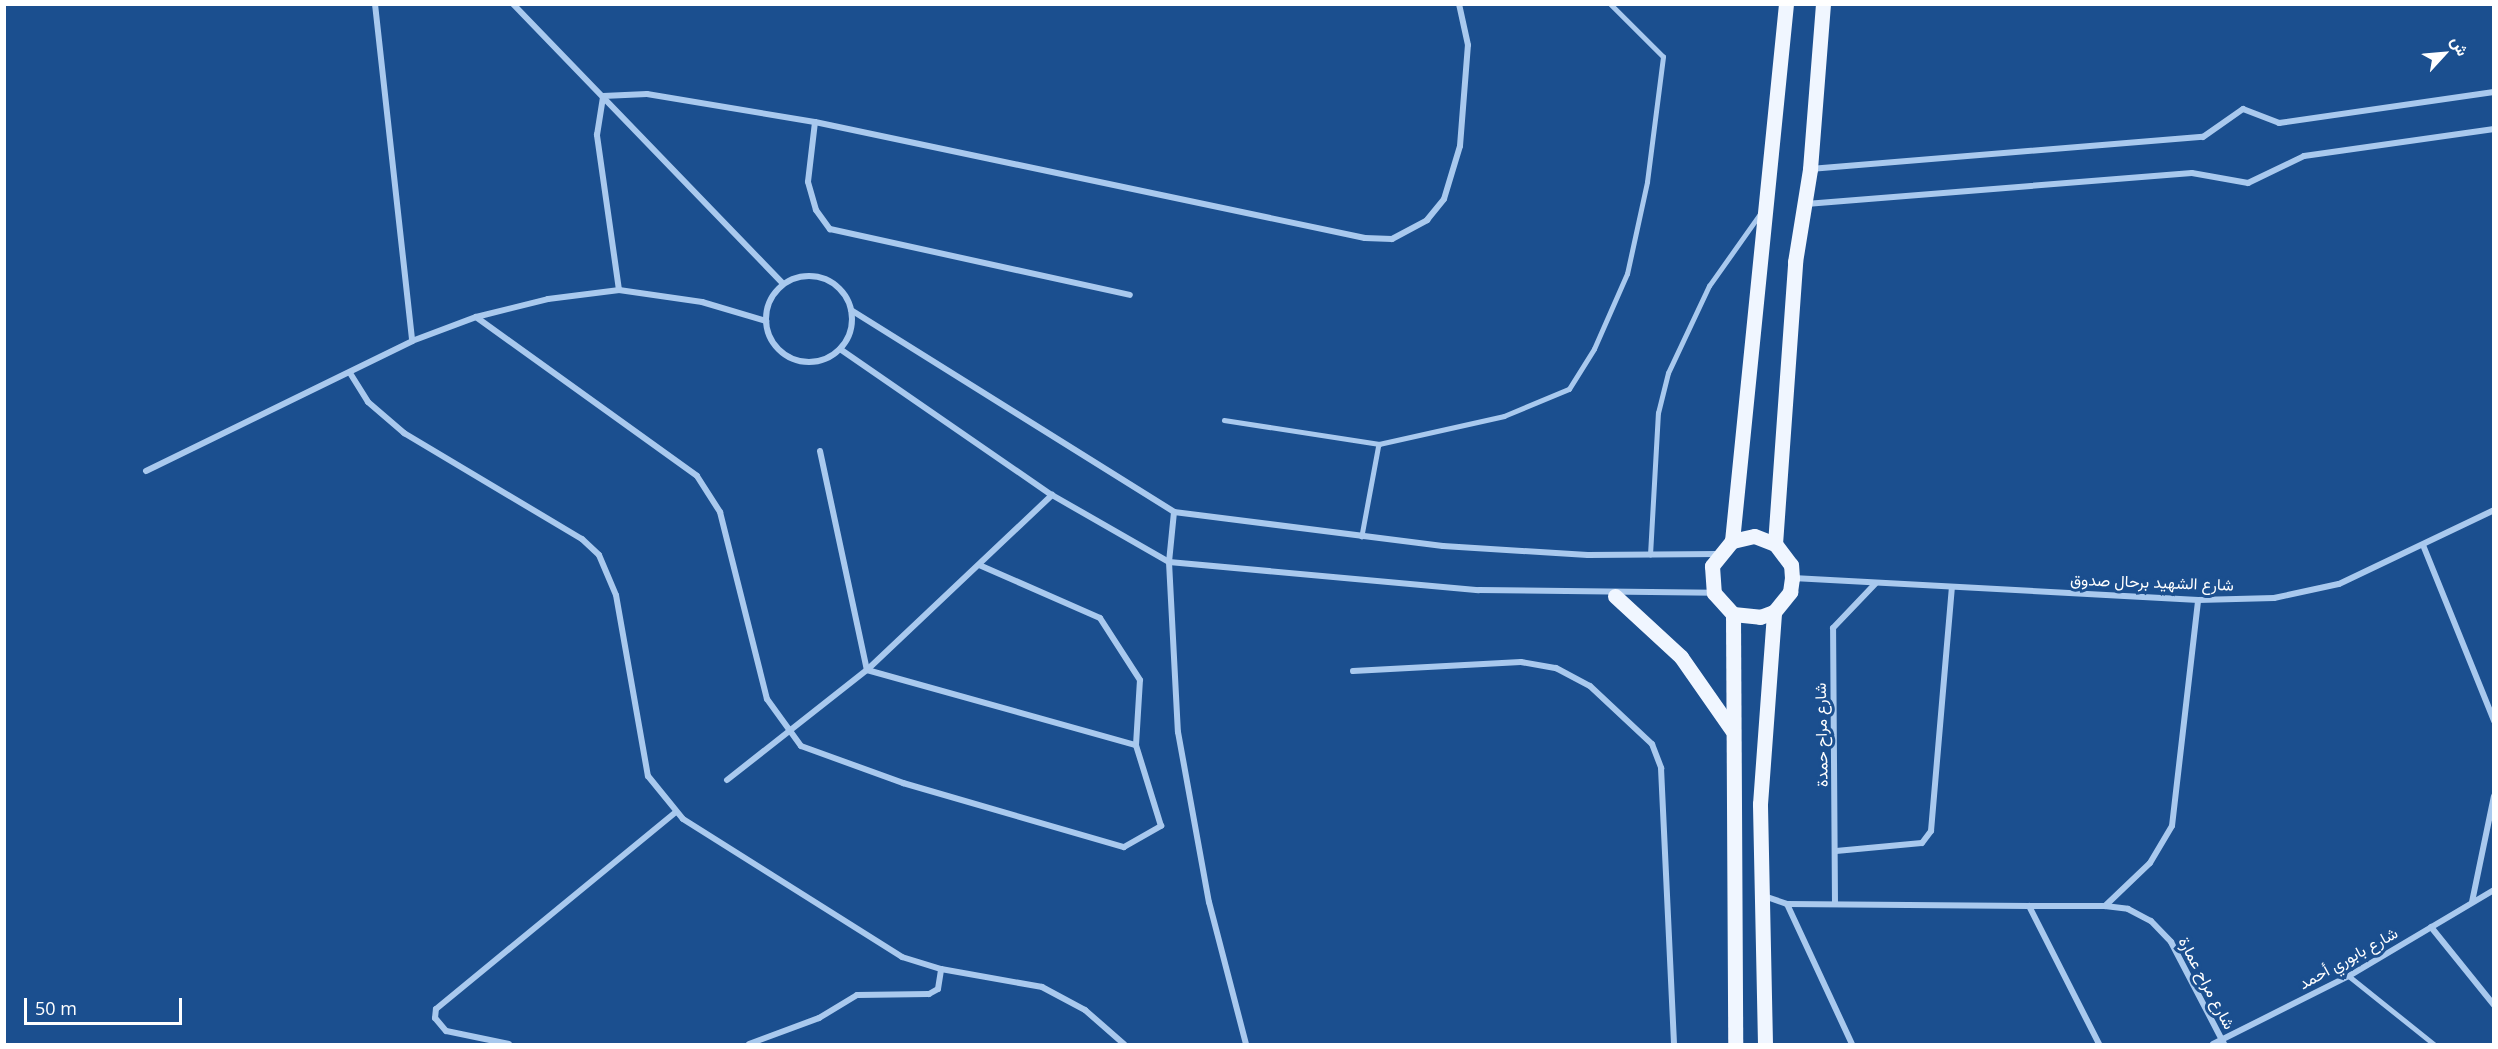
<!DOCTYPE html>
<html>
<head>
<meta charset="utf-8">
<style>
  body { margin:0 }
  #map { position:relative; width:2498px; height:1049px; overflow:hidden; background:#1b4f8f; font-family:"Open Sans",Vazirmatn,sans-serif }
  div>[style] { position:absolute }
  .service>* { height:4.5px; margin:-2.25px; padding:0 2.25px; transform-origin:2.25px; border-radius:2.25px; background:#a9c9ee }
  .minor>* { height:6px; margin:-3px; padding:0 3px; transform-origin:3px; border-radius:3px; background:#a9c9ee }
  .minor>.ring { margin:-3px; padding:0; box-sizing:content-box; background:none; border:6px solid #a9c9ee; border-radius:50% }
  .primary>* { height:15px; margin:-7.5px; padding:0 7.5px; transform-origin:7.5px; border-radius:7.5px; background:#f0f6ff }
  span { translate:-50% -50%; white-space:nowrap; text-align:center; line-height:1.15; -webkit-text-stroke:6px #1b4f8f; paint-order:stroke }
  .street-label { font-size:16px; color:#fff }
  .frame { position:absolute; inset:0; border:6px solid #fff; pointer-events:none }
  .north { position:absolute; left:2414px; top:24px; width:60px; height:60px; -webkit-text-stroke:4px #1b4f8f; paint-order:stroke; rotate:64deg; font-size:16px; font-weight:700; line-height:24px; text-align:center; color:#fff }
  .north::after { content:''; display:block; margin:auto; width:21px; height:27px; background:#fff; clip-path:polygon(50% 0,100% 100%,50% 72%,0 100%) }
  .scale { position:absolute; left:24px; top:998px; width:158px; height:27px; box-sizing:border-box; border:3px solid #fff; border-top:0; padding-left:8px; font-size:18px; line-height:21px; white-space:nowrap; color:#fff; -webkit-text-stroke:4px #1b4f8f; paint-order:stroke }
</style>
</head>
<body>
<div id="map">
  <div class="service">
    <i style="left:1224px;top:420px;width:157px;rotate:8.8deg"></i>
    <i style="left:1379px;top:444px;width:94px;rotate:100.5deg"></i>
    <i style="left:1379px;top:444px;width:128px;rotate:-12.6deg"></i>
    <i style="left:1504px;top:416px;width:70px;rotate:-22.6deg"></i>
    <i style="left:1569px;top:389px;width:47px;rotate:-58deg"></i>
    <i style="left:1594px;top:349px;width:82px;rotate:-66.3deg"></i>
    <i style="left:1627px;top:274px;width:94px;rotate:-77.7deg"></i>
    <i style="left:1647px;top:182px;width:126px;rotate:-82.7deg"></i>
    <i style="left:1663px;top:57px;width:75px;rotate:-135deg"></i>
    <i style="left:1650px;top:555px;width:142px;rotate:-86.8deg"></i>
    <i style="left:1658px;top:413px;width:41px;rotate:-76deg"></i>
    <i style="left:1668px;top:373px;width:96px;rotate:-64.8deg"></i>
    <i style="left:1709px;top:286px;width:88px;rotate:-54.7deg"></i>
    <i style="left:2349px;top:976px;width:109px;rotate:38.7deg"></i>
  </div>
  <div class="minor">
    <i style="left:375px;top:4px;width:339px;rotate:83.7deg"></i>
    <i style="left:513px;top:4px;width:389px;rotate:46deg"></i>
    <i style="left:815px;top:122px;width:60px;rotate:96.7deg"></i>
    <i style="left:808px;top:182px;width:29px;rotate:74deg"></i>
    <i style="left:816px;top:210px;width:24px;rotate:54deg"></i>
    <i style="left:830px;top:229px;width:307px;rotate:12.4deg"></i>
    <i style="left:1810px;top:169px;width:394px;rotate:-4.7deg"></i>
    <i style="left:2203px;top:137px;width:49px;rotate:-35deg"></i>
    <i style="left:2243px;top:109px;width:39px;rotate:21deg"></i>
    <i style="left:2279px;top:123px;width:217px;rotate:-8.2deg"></i>
    <i style="left:1806px;top:204px;width:387px;rotate:-4.6deg"></i>
    <i style="left:2192px;top:173px;width:57px;rotate:10.1deg"></i>
    <i style="left:2248px;top:183px;width:62px;rotate:-25.7deg"></i>
    <i style="left:2304px;top:156px;width:192px;rotate:-8.1deg"></i>
    <i class="ring" style="left:766px;top:276px;width:80px;height:80px"></i>
    <i style="left:619px;top:290px;width:157px;rotate:-98.1deg"></i>
    <i style="left:597px;top:135px;width:39px;rotate:-81deg"></i>
    <i style="left:603px;top:96px;width:44px;rotate:-2.6deg"></i>
    <i style="left:647px;top:94px;width:170px;rotate:9.5deg"></i>
    <i style="left:815px;top:122px;width:562px;rotate:11.91deg"></i>
    <i style="left:1365px;top:238px;width:27px;rotate:2deg"></i>
    <i style="left:1392px;top:239px;width:40px;rotate:-28deg"></i>
    <i style="left:1427px;top:220px;width:27px;rotate:-51deg"></i>
    <i style="left:1444px;top:199px;width:55px;rotate:-73.2deg"></i>
    <i style="left:1460px;top:146px;width:101px;rotate:-85.5deg"></i>
    <i style="left:1468px;top:45px;width:42px;rotate:-102.4deg"></i>
    <i style="left:851px;top:310px;width:381px;rotate:32deg"></i>
    <i style="left:1174px;top:512px;width:271px;rotate:7.2deg"></i>
    <i style="left:1443px;top:546px;width:145px;rotate:3.6deg"></i>
    <i style="left:1588px;top:555px;width:130px;rotate:-0.4deg"></i>
    <i style="left:476px;top:317px;width:272px;rotate:35.7deg"></i>
    <i style="left:697px;top:476px;width:43px;rotate:57.4deg"></i>
    <i style="left:720px;top:512px;width:193px;rotate:75.9deg"></i>
    <i style="left:767px;top:699px;width:58px;rotate:54.1deg"></i>
    <i style="left:801px;top:746px;width:109px;rotate:19.9deg"></i>
    <i style="left:903px;top:783px;width:230px;rotate:16.2deg"></i>
    <i style="left:1124px;top:847px;width:43px;rotate:-29.6deg"></i>
    <i style="left:1161px;top:826px;width:85px;rotate:-107.2deg"></i>
    <i style="left:1136px;top:745px;width:65px;rotate:-86.5deg"></i>
    <i style="left:1140px;top:680px;width:74px;rotate:-122.8deg"></i>
    <i style="left:1100px;top:618px;width:132px;rotate:-156.3deg"></i>
    <i style="left:840px;top:349px;width:257px;rotate:34.6deg"></i>
    <i style="left:1052px;top:495px;width:135px;rotate:29.8deg"></i>
    <i style="left:1169px;top:562px;width:311px;rotate:5.2deg"></i>
    <i style="left:1479px;top:590px;width:235px;rotate:0.7deg"></i>
    <i style="left:350px;top:373px;width:34px;rotate:58deg"></i>
    <i style="left:368px;top:402px;width:48px;rotate:40.7deg"></i>
    <i style="left:404px;top:433px;width:207px;rotate:30.8deg"></i>
    <i style="left:582px;top:539px;width:23px;rotate:43deg"></i>
    <i style="left:599px;top:555px;width:43px;rotate:67deg"></i>
    <i style="left:616px;top:595px;width:184px;rotate:80deg"></i>
    <i style="left:648px;top:776px;width:55px;rotate:50.9deg"></i>
    <i style="left:683px;top:819px;width:259px;rotate:32.2deg"></i>
    <i style="left:902px;top:957px;width:41px;rotate:17.1deg"></i>
    <i style="left:941px;top:969px;width:103px;rotate:10.1deg"></i>
    <i style="left:1042px;top:987px;width:49px;rotate:28.1deg"></i>
    <i style="left:1085px;top:1010px;width:52px;rotate:41.1deg"></i>
    <i style="left:820px;top:451px;width:224px;rotate:77.9deg"></i>
    <i style="left:867px;top:670px;width:279px;rotate:15.6deg"></i>
    <i style="left:146px;top:471px;width:296px;rotate:-26deg"></i>
    <i style="left:412px;top:341px;width:68px;rotate:-20.6deg"></i>
    <i style="left:476px;top:317px;width:74px;rotate:-14deg"></i>
    <i style="left:548px;top:299px;width:72px;rotate:-7.2deg"></i>
    <i style="left:619px;top:290px;width:84px;rotate:8.2deg"></i>
    <i style="left:702px;top:302px;width:67px;rotate:16.5deg"></i>
    <i style="left:1174px;top:512px;width:50px;rotate:95.7deg"></i>
    <i style="left:1169px;top:562px;width:170px;rotate:87deg"></i>
    <i style="left:1178px;top:732px;width:173px;rotate:79.7deg"></i>
    <i style="left:1209px;top:902px;width:147px;rotate:75.4deg"></i>
    <i style="left:2423px;top:545px;width:190px;rotate:68deg"></i>
    <i style="left:1793px;top:578px;width:406px;rotate:3.1deg"></i>
    <i style="left:2198px;top:600px;width:76px;rotate:-1.5deg"></i>
    <i style="left:2274px;top:598px;width:66px;rotate:-12.2deg"></i>
    <i style="left:2339px;top:584px;width:172px;rotate:-25.5deg"></i>
    <i style="left:1353px;top:671px;width:168px;rotate:-3.1deg"></i>
    <i style="left:1521px;top:662px;width:36px;rotate:10deg"></i>
    <i style="left:1556px;top:668px;width:38px;rotate:28deg"></i>
    <i style="left:1590px;top:686px;width:85px;rotate:43.1deg"></i>
    <i style="left:1652px;top:744px;width:26px;rotate:69deg"></i>
    <i style="left:1661px;top:768px;width:276px;rotate:87.3deg"></i>
    <i style="left:727px;top:780px;width:178px;rotate:-38.2deg"></i>
    <i style="left:867px;top:670px;width:255px;rotate:-43.4deg"></i>
    <i style="left:1836px;top:851px;width:86px;rotate:-5.3deg"></i>
    <i style="left:1922px;top:843px;width:15px;rotate:-53deg"></i>
    <i style="left:1931px;top:831px;width:245px;rotate:-85.1deg"></i>
    <i style="left:1764px;top:896px;width:24px;rotate:19deg"></i>
    <i style="left:1787px;top:904px;width:154px;rotate:65.1deg"></i>
    <i style="left:2472px;top:902px;width:108px;rotate:-78.3deg"></i>
    <i style="left:1787px;top:904px;width:242px;rotate:0.5deg"></i>
    <i style="left:2029px;top:906px;width:155px;rotate:63.1deg"></i>
    <i style="left:1835px;top:904px;width:276px;rotate:-90.4deg"></i>
    <i style="left:1833px;top:628px;width:62px;rotate:-46.3deg"></i>
    <i style="left:2029px;top:906px;width:76px"></i>
    <i style="left:2105px;top:906px;width:23px;rotate:7deg"></i>
    <i style="left:2128px;top:909px;width:26px;rotate:28deg"></i>
    <i style="left:2151px;top:921px;width:29px;rotate:46deg"></i>
    <i style="left:2171px;top:942px;width:115px;rotate:62.5deg"></i>
    <i style="left:2105px;top:906px;width:62px;rotate:-43.7deg"></i>
    <i style="left:2150px;top:863px;width:43px;rotate:-59.3deg"></i>
    <i style="left:2172px;top:826px;width:227px;rotate:-83.4deg"></i>
    <i style="left:2431px;top:927px;width:100px;rotate:51.1deg"></i>
    <i style="left:509px;top:1044px;width:64px;rotate:-168.3deg"></i>
    <i style="left:446px;top:1031px;width:17px;rotate:-130deg"></i>
    <i style="left:435px;top:1018px;width:9px;rotate:-84deg"></i>
    <i style="left:436px;top:1009px;width:310px;rotate:-39.4deg"></i>
    <i style="left:749px;top:1044px;width:75px;rotate:-20.4deg"></i>
    <i style="left:819px;top:1018px;width:44px;rotate:-31.2deg"></i>
    <i style="left:857px;top:995px;width:72px;rotate:-0.8deg"></i>
    <i style="left:929px;top:994px;width:10px;rotate:-29deg"></i>
    <i style="left:938px;top:989px;width:20px;rotate:-81deg"></i>
    <i style="left:2213px;top:1044px;width:152px;rotate:-26.6deg"></i>
    <i style="left:2349px;top:976px;width:169px;rotate:-30.7deg"></i>
  </div>
  <div class="primary">
    <i style="left:1732px;top:541px;width:540px;rotate:-84.26deg"></i>
    <i style="left:1775px;top:544px;width:283px;rotate:-85.9deg"></i>
    <i style="left:1795px;top:262px;width:94px;rotate:-80.8deg"></i>
    <i style="left:1810px;top:169px;width:166px;rotate:-85.5deg"></i>
    <i style="left:1615px;top:596px;width:90px;rotate:42.7deg"></i>
    <i style="left:1681px;top:657px;width:89px;rotate:55.1deg"></i>
    <i style="left:1733px;top:614px;width:430px;rotate:89.7deg"></i>
    <i style="left:1765px;top:1044px;width:240px;rotate:-91.2deg"></i>
    <i style="left:1760px;top:804px;width:193px;rotate:-85.8deg"></i>
    <i style="left:1774px;top:612px;width:26px;rotate:-51deg"></i>
    <i style="left:1790px;top:592px;width:14px;rotate:-82deg"></i>
    <i style="left:1792px;top:578px;width:13px;rotate:-94deg"></i>
    <i style="left:1791px;top:565px;width:26px;rotate:-127deg"></i>
    <i style="left:1775px;top:544px;width:22px;rotate:-159deg"></i>
    <i style="left:1754px;top:536px;width:23px;rotate:167deg"></i>
    <i style="left:1732px;top:541px;width:32px;rotate:129deg"></i>
    <i style="left:1712px;top:566px;width:27px;rotate:86deg"></i>
    <i style="left:1714px;top:593px;width:28px;rotate:48deg"></i>
    <i style="left:1733px;top:614px;width:27px;rotate:6deg"></i>
    <i style="left:1760px;top:617px;width:15px;rotate:-20deg"></i>
  </div>
  <div class="street-label">
    <span style="left:2152px;top:582px;rotate:2deg">شارع الشهيد برحال صدوق</span>
    <span style="left:1821px;top:735px;rotate:-91deg">شارع مراح حمدة</span>
    <span style="left:2348px;top:958px;rotate:-29deg">شارع بابوري أحمد</span>
    <span style="left:2207px;top:983px;rotate:62deg">شارع مراح عمارة</span>
  </div>
  <div class="frame"></div>
  <div class="north">ش</div>
  <div class="scale">50 m</div>
</div>
</body>
</html>
